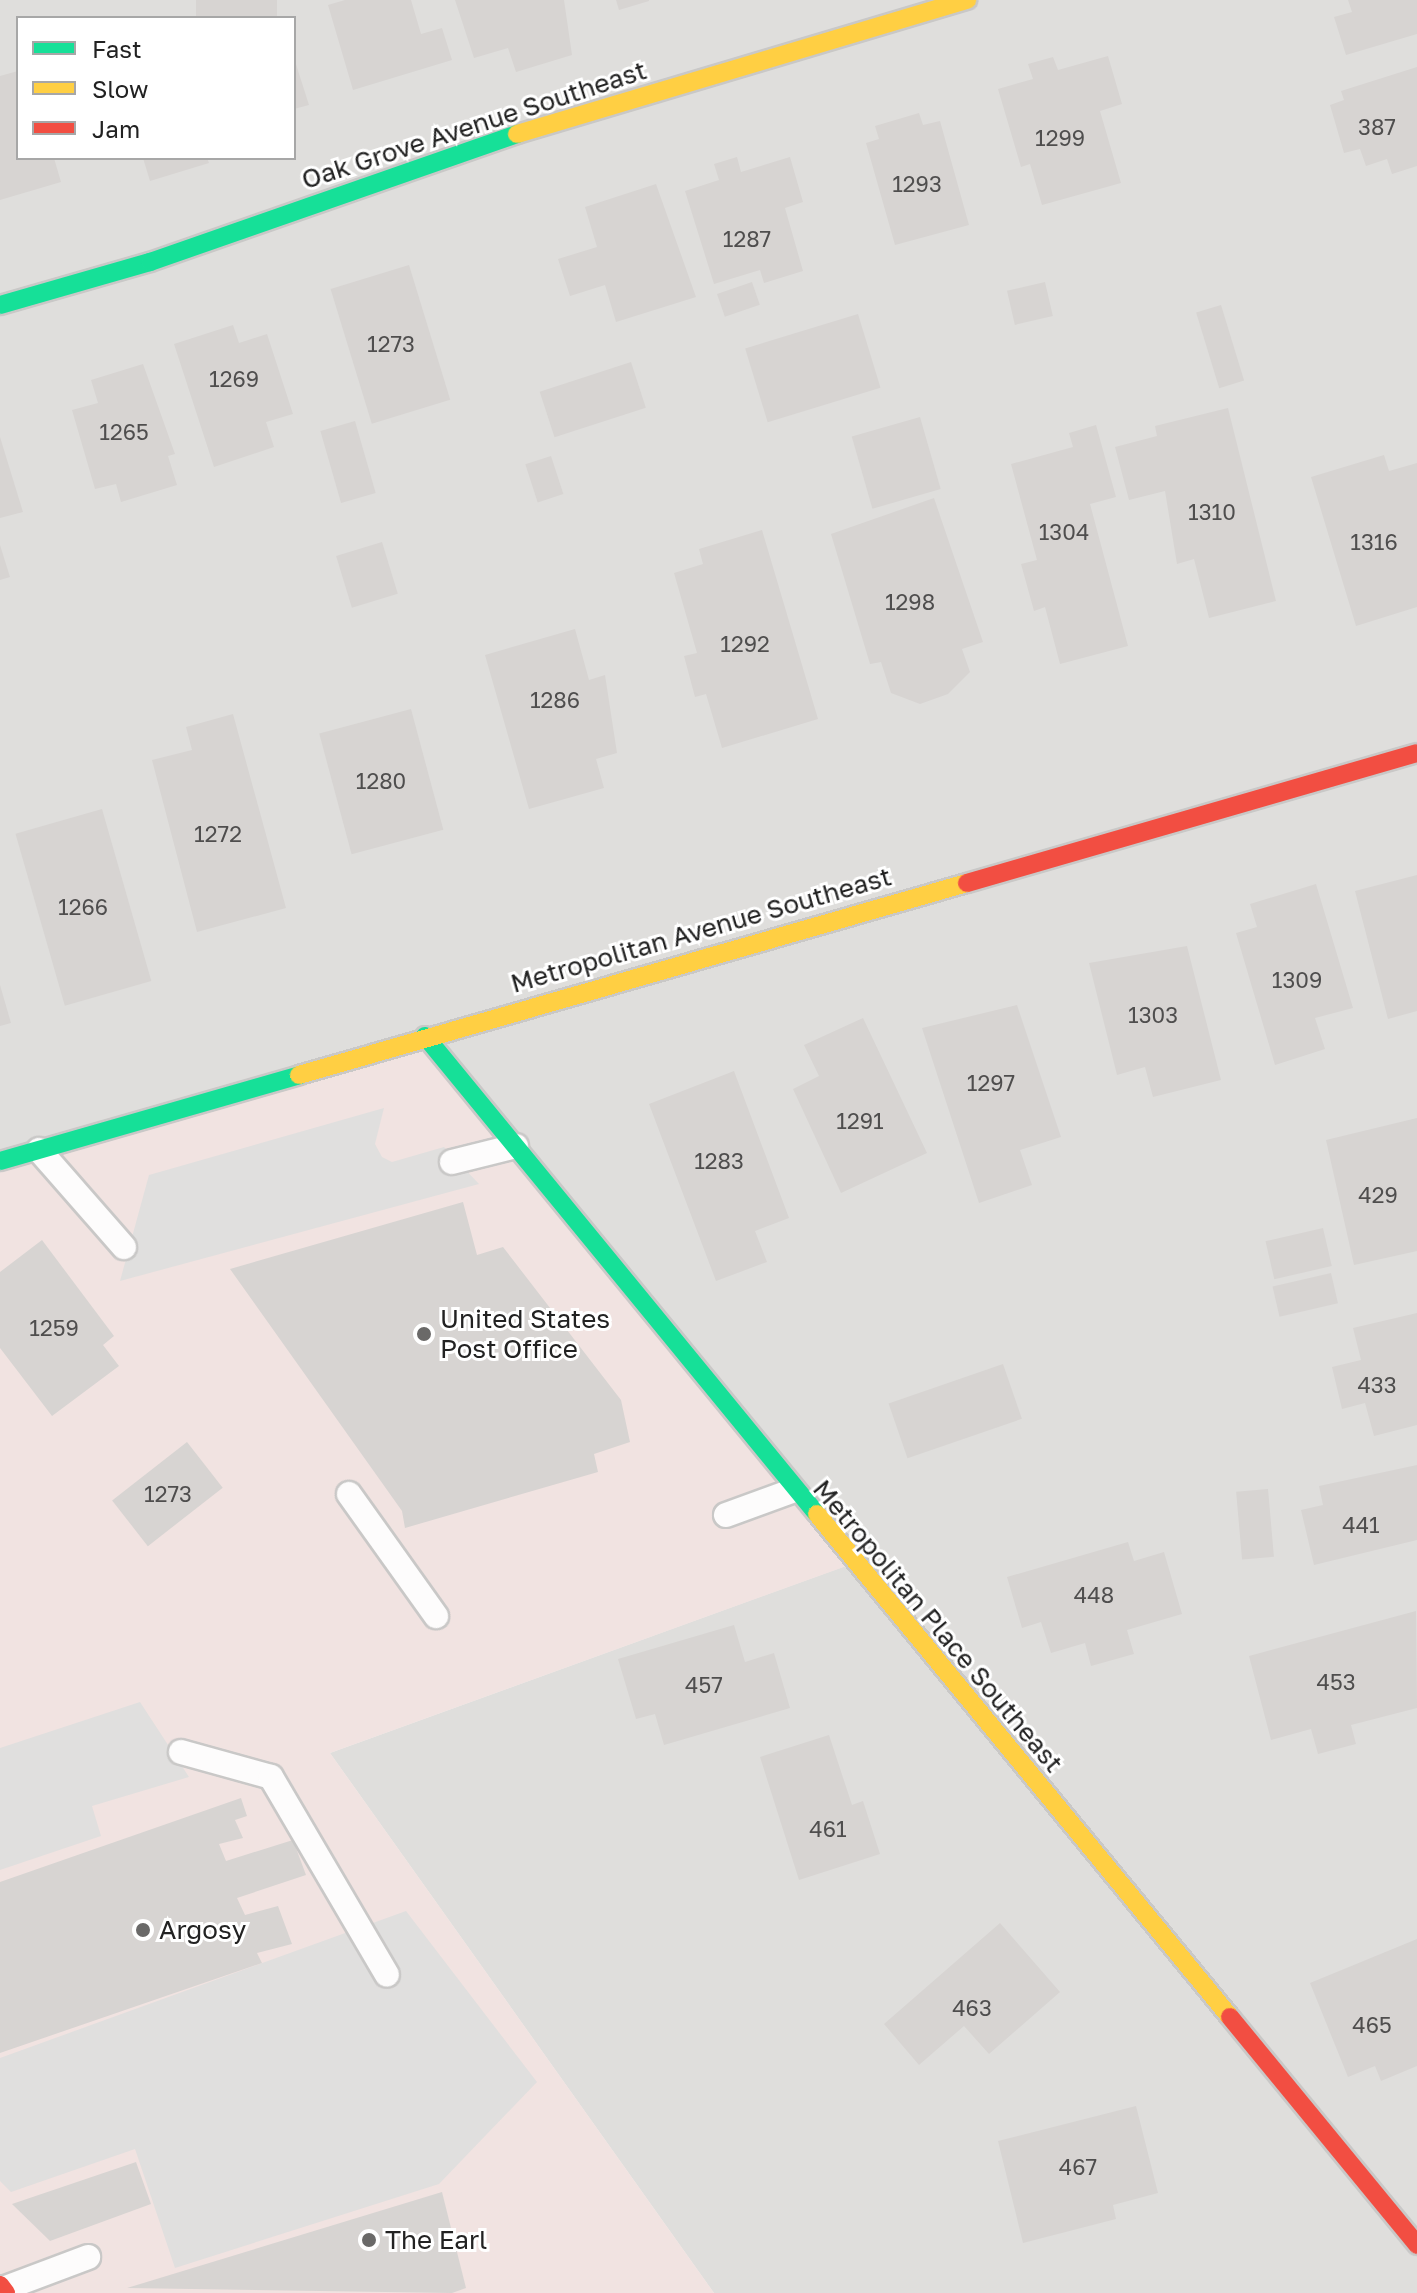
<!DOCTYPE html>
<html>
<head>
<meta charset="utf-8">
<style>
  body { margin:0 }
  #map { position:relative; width:1417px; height:2293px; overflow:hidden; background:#f0eeeb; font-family:"Golos Text",sans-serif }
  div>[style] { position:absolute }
  .residential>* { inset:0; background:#dfdedc }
  .commercial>* { inset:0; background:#f1e3e1 }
  .parking>* { inset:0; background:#e0dfde }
  .building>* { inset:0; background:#d7d4d2; transform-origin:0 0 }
  .roads { filter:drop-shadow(2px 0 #c9c8c7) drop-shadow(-2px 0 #c9c8c7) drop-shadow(0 2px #c9c8c7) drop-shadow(0 -2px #c9c8c7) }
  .lane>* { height:24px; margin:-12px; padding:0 12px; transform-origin:12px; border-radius:12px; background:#fdfcfc }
  .fast>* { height:18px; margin:-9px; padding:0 9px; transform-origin:9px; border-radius:9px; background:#16e098 }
  .slow>* { height:18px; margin:-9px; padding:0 9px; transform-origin:9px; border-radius:9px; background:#ffcf43 }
  .jam>* { height:18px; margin:-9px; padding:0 9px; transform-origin:9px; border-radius:9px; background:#f24e42 }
  .dots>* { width:22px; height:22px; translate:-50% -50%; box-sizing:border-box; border:4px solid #fff; border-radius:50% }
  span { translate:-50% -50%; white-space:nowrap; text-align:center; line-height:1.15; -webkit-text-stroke:6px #fff; paint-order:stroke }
  .number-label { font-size:22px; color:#4f4e4e }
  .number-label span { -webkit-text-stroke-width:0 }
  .street-label { font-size:26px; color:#222 }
  .poi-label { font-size:26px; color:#222 }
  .left { translate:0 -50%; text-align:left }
  .legend { position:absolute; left:16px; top:16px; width:280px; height:144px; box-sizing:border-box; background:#fff; border:2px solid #a7a7a7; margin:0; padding:10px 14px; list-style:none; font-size:24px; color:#222 }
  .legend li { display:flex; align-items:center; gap:16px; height:40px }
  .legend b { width:40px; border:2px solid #a7a7a7 }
</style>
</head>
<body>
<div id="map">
  <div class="residential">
    <i style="clip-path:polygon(evenodd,0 0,1417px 0,1417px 2293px,714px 2293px,330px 1753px,851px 1564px,0 1161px,0 0,18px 18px,294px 18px,294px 158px,18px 158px,18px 18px)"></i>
  </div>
  <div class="commercial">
    <i style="clip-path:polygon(425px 1036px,852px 1564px,330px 1753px,714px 2293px,0 2293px,0 1161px)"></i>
  </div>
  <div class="parking">
    <i style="clip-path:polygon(384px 1108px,375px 1144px,382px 1157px,392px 1162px,444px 1147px,479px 1184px,120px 1281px,149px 1175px)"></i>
    <i style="clip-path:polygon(140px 1702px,189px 1777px,92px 1806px,101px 1836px,0 1870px,0 1748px)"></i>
    <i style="clip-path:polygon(406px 1911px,537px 2082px,439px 2184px,175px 2268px,135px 2149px,11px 2192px,0 2181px,0 2058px)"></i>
  </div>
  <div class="building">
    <i style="left:196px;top:0;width:81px;height:19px"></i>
    <i style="clip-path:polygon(345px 0,411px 0,421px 34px,442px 28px,452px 60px,353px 90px,328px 5px)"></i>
    <i style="clip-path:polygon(455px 0,564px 0,572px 55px,516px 72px,508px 48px,474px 58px)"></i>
    <i style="clip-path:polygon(616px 0,649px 0,649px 1px,619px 10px)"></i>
    <i style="clip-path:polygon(1348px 0,1417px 0,1417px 34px,1346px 55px,1334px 17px,1352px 12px)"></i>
    <i style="clip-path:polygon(1108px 56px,1122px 104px,1100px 111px,1121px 183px,1042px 205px,1030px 164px,1021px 167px,998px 89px,1033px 79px,1028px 64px,1053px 57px,1058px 70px)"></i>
    <i style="clip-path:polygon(294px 58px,309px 105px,294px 109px)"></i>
    <i style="clip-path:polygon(1417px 67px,1417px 166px,1392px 174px,1387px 159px,1366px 166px,1360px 149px,1344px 153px,1330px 105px,1344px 100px,1341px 91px)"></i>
    <i style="clip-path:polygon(18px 71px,18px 158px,54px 158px,61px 182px,0 200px,0 76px)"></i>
    <i style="clip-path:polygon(919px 113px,923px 125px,940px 121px,969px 225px,895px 245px,866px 143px,879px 139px,875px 126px)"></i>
    <i style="clip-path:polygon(737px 157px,741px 172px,790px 157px,803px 202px,785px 208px,803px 271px,764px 283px,760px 270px,714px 284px,685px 191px,719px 180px,714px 164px)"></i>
    <i style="clip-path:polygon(143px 158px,207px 158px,209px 163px,150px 181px)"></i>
    <i style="clip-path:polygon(656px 184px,696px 297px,616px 322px,605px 285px,570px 296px,558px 259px,597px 247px,585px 207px)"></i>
    <i style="left:409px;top:265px;width:141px;height:82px;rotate:73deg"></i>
    <i style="left:752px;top:282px;width:24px;height:37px;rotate:71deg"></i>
    <i style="left:1045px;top:282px;width:35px;height:39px;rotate:77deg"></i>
    <i style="left:1221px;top:305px;width:79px;height:26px;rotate:73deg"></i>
    <i style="left:858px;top:314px;width:77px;height:118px;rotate:73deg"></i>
    <i style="clip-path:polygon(233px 325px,239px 343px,267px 334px,293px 414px,266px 422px,274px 447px,214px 467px,174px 344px)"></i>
    <i style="left:631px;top:362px;width:48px;height:96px;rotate:72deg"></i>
    <i style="clip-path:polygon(143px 364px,175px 454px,168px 456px,177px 485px,121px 502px,116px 484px,95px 489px,72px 410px,98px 403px,91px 380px)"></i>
    <i style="clip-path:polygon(1228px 408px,1276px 601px,1209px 618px,1194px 559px,1177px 564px,1165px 491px,1129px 500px,1115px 447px,1157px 436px,1155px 426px)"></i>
    <i style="left:920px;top:417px;width:75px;height:71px;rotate:74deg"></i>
    <i style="left:355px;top:421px;width:75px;height:36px;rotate:74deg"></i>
    <i style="clip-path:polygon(1096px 425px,1116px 497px,1090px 504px,1128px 646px,1060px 664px,1045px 607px,1034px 611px,1021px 564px,1037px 560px,1011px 464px,1073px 447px,1069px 433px)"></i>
    <i style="clip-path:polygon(0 437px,23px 512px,0 518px)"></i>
    <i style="clip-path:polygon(1384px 455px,1389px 471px,1417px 463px,1417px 607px,1356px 626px,1311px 477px)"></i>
    <i style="left:551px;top:456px;width:40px;height:27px;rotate:72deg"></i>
    <i style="clip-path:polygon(934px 498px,983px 642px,962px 649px,970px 672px,948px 694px,920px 704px,891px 693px,881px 662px,870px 664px,831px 534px)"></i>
    <i style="clip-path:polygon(762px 530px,818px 719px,722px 748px,706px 694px,695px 697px,684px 656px,697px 653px,674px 573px,703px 564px,699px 549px)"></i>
    <i style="left:382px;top:542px;width:54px;height:48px;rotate:73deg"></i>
    <i style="clip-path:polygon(0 545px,10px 577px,0 580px)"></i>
    <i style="clip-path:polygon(575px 629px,589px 680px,605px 675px,617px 753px,596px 759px,604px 788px,529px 809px,485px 655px)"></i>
    <i style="left:411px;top:709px;width:125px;height:95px;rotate:75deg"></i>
    <i style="clip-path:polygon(233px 714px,286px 908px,197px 932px,152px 760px,192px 750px,186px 727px)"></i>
    <i style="left:102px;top:809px;width:179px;height:90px;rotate:74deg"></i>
    <i style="clip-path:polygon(1417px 875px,1417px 1011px,1388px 1019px,1355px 891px)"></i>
    <i style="clip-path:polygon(1316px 884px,1353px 1008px,1315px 1018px,1325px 1049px,1275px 1065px,1236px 933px,1257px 927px,1250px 904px)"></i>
    <i style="clip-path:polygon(1187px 946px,1221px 1080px,1153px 1097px,1145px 1067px,1117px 1075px,1089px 963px)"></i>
    <i style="clip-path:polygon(0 985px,11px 1023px,0 1026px)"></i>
    <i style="clip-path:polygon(1017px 1005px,1061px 1137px,1020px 1150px,1032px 1185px,979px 1203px,922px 1028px)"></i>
    <i style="clip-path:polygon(863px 1018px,927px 1153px,841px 1193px,793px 1089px,819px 1076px,804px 1045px)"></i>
    <i style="clip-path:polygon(734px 1071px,789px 1218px,755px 1231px,767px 1262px,716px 1281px,649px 1104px)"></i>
    <i style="clip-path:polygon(1417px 1118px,1417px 1251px,1354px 1265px,1326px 1140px)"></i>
    <i style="clip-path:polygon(463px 1202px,477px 1255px,503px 1247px,621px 1400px,630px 1442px,594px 1454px,598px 1472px,405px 1528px,402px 1511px,230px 1269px)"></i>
    <i style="left:1323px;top:1228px;width:39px;height:59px;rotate:77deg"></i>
    <i style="clip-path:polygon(42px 1240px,114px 1336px,103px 1345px,119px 1366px,52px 1416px,0 1348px,0 1272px)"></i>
    <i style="left:1331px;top:1273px;width:31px;height:60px;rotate:77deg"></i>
    <i style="clip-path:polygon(1417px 1313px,1417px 1425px,1374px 1436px,1365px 1403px,1342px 1409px,1332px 1367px,1361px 1360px,1353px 1328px)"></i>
    <i style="left:1003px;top:1364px;width:58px;height:121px;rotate:71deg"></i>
    <i style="left:187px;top:1442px;width:58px;height:95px;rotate:52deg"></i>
    <i style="clip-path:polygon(1417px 1465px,1417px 1540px,1314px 1565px,1301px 1510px,1323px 1505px,1319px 1486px)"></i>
    <i style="left:1268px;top:1489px;width:68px;height:32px;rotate:85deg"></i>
    <i style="clip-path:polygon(1128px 1542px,1134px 1561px,1164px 1552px,1182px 1614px,1127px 1630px,1134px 1654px,1091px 1666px,1085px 1643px,1051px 1653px,1041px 1622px,1022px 1628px,1007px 1577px)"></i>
    <i style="clip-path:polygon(1416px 1611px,1417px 1708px,1351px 1725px,1356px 1744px,1318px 1754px,1311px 1729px,1271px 1740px,1249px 1656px)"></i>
    <i style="clip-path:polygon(734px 1625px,745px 1662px,774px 1653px,790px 1708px,664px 1745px,655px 1714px,636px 1719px,618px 1659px)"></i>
    <i style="clip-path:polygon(829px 1735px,852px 1805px,863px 1801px,880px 1854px,799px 1880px,760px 1757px)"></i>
    <i style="clip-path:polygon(241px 1798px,247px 1816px,235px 1820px,243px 1838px,219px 1844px,226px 1861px,293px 1840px,306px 1875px,237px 1898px,245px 1915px,278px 1906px,292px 1944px,257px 1953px,262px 1963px,0 2053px,0 1882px)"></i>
    <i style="clip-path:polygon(1000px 1923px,1060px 1992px,989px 2054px,964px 2026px,919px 2065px,884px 2024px)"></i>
    <i style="clip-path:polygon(1417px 1939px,1417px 2066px,1381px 2081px,1375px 2066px,1348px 2077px,1310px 1983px)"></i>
    <i style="clip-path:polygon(1136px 2106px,1158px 2193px,1113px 2205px,1116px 2219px,1023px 2243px,998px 2141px)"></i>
    <i style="clip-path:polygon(136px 2162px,151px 2204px,50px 2241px,12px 2204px)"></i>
    <i style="clip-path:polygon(442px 2192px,466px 2288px,452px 2293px,127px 2288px)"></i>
  </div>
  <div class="roads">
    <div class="lane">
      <i style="left:39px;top:1150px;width:129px;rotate:48.8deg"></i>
      <i style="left:452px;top:1162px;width:66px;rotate:-14deg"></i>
      <i style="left:349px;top:1494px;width:150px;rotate:54.5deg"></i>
      <i style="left:726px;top:1515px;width:70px;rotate:-20deg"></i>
      <i style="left:181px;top:1752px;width:93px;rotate:15.5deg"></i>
      <i style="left:271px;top:1777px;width:229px;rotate:59.6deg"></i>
      <i style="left:3px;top:2289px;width:91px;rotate:-20.6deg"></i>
    </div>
    <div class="fast">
      <i style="left:0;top:305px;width:156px;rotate:-16deg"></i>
      <i style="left:150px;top:262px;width:389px;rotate:-19.2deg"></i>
      <i style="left:425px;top:1036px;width:618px;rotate:50.65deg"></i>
      <i style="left:0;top:1161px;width:311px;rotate:-16deg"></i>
    </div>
    <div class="slow">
      <i style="left:517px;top:134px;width:470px;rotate:-16.6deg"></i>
      <i style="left:299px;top:1075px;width:695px;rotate:-16.04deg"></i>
      <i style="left:817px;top:1514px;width:651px;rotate:50.61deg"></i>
    </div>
    <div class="jam">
      <i style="left:967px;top:883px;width:468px;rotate:-16.1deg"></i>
      <i style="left:1230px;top:2017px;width:295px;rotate:50.6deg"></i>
      <i style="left:0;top:2285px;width:10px;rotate:53deg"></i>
    </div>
  </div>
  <div class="dots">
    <i style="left:424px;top:1334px;background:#6a6968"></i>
    <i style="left:143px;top:1930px;background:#6a6968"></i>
    <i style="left:369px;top:2240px;background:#6a6968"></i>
  </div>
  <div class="number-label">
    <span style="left:1377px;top:127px">387</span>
    <span style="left:1060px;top:138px">1299</span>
    <span style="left:917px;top:184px">1293</span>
    <span style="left:747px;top:239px">1287</span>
    <span style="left:391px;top:344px">1273</span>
    <span style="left:234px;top:379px">1269</span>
    <span style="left:124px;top:432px">1265</span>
    <span style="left:1212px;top:512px">1310</span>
    <span style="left:1064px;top:532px">1304</span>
    <span style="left:1374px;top:542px">1316</span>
    <span style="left:910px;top:602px">1298</span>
    <span style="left:745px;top:644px">1292</span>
    <span style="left:555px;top:700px">1286</span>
    <span style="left:381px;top:781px">1280</span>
    <span style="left:218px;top:834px">1272</span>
    <span style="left:83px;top:907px">1266</span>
    <span style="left:1297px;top:980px">1309</span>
    <span style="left:1153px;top:1015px">1303</span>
    <span style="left:991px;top:1083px">1297</span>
    <span style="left:860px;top:1121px">1291</span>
    <span style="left:719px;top:1161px">1283</span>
    <span style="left:1378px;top:1195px">429</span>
    <span style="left:54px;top:1328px">1259</span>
    <span style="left:1377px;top:1385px">433</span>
    <span style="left:168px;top:1494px">1273</span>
    <span style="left:1361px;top:1525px">441</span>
    <span style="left:1094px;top:1595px">448</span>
    <span style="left:1336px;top:1682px">453</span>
    <span style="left:704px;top:1685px">457</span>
    <span style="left:828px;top:1829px">461</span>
    <span style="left:972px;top:2008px">463</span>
    <span style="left:1372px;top:2025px">465</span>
    <span style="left:1078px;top:2167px">467</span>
  </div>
  <div class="street-label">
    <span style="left:474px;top:125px;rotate:-18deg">Oak Grove Avenue Southeast</span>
    <span style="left:701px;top:930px;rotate:-16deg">Metropolitan Avenue Southeast</span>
    <span style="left:938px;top:1626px;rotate:50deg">Metropolitan Place Southeast</span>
  </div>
  <div class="poi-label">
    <span class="left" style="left:440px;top:1334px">United States<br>Post Office</span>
    <span class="left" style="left:159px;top:1930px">Argosy</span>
    <span class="left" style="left:385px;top:2240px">The Earl</span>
  </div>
  <ul class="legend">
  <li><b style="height:10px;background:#16e098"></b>Fast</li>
  <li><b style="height:10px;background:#ffcf43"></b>Slow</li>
  <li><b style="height:10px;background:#f24e42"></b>Jam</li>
  </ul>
</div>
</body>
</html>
